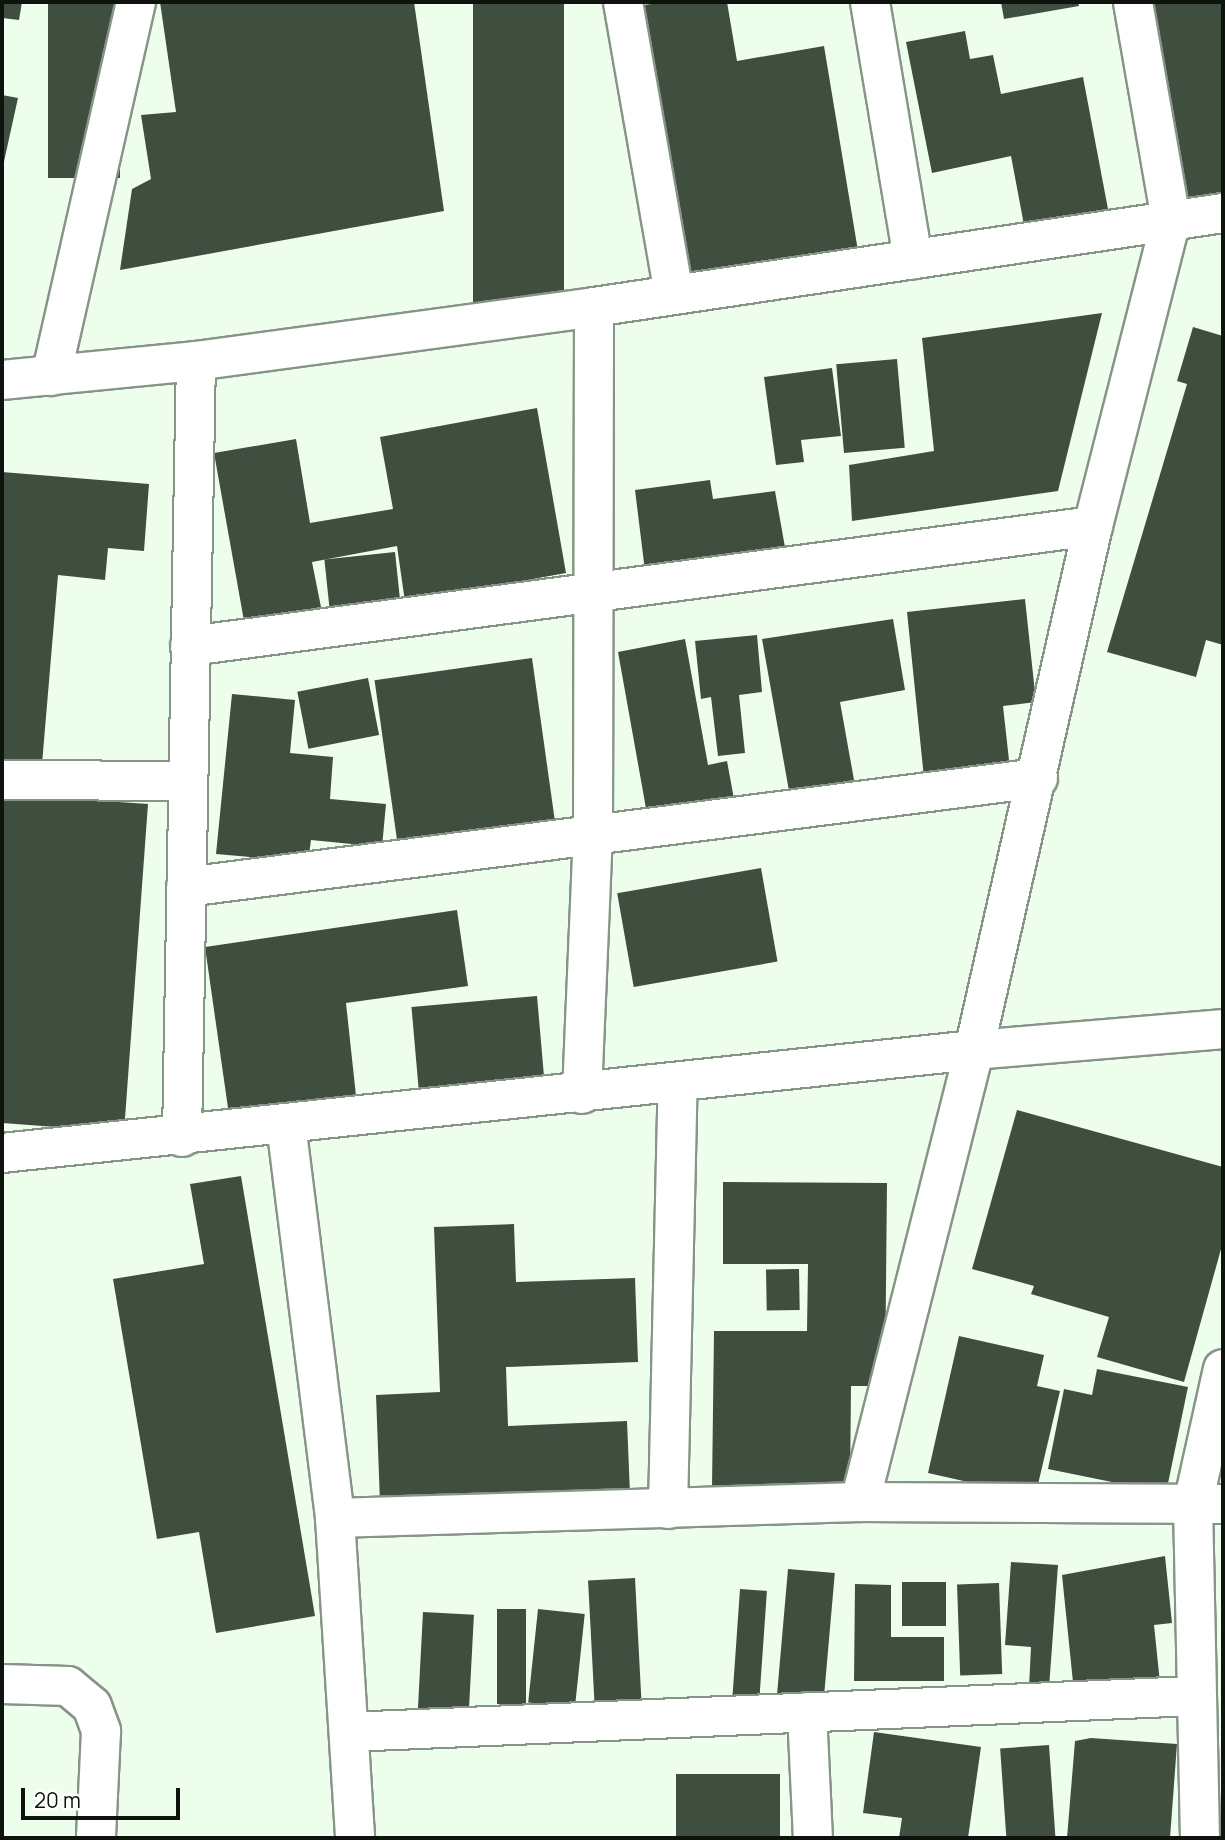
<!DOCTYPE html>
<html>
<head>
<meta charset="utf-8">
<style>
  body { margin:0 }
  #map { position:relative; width:1225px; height:1840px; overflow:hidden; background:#eefeed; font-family:Manrope,sans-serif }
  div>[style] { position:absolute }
  .building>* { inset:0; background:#404e40; transform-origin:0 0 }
  .roads { filter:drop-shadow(2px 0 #869586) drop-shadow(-2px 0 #869586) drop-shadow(0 2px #869586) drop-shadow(0 -2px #869586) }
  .minor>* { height:38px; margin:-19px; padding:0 19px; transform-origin:19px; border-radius:19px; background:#fff }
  span { translate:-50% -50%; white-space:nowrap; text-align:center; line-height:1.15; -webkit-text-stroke:7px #fff; paint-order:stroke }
  .frame { position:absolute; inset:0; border:4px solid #0e130e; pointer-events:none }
  .scale { position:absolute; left:21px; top:1788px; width:159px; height:32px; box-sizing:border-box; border:4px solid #0e130e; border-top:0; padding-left:9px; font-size:21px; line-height:24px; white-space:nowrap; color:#0e130e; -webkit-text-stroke:5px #fff; paint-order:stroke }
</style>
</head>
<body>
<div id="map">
  <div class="building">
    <i style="clip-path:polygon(2px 2px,22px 2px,19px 20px,2px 18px)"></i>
    <i style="left:48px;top:2px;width:72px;height:176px"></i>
    <i style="clip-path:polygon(160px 2px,414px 2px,444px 211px,120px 270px,132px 189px,151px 179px,141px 115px,176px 112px)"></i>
    <i style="left:473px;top:2px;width:91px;height:317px"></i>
    <i style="clip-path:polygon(665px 2px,727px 2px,737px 61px,824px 46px,860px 263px,691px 292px,644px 5px)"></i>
    <i style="clip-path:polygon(1001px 2px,1078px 2px,1079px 6px,1004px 19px)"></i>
    <i style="clip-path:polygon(1152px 2px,1223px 2px,1223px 206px,1177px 212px)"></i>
    <i style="clip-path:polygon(965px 31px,970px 59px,993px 55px,1001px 94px,1083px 77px,1111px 225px,1027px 241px,1011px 156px,932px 173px,906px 42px)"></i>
    <i style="clip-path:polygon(2px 95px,18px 98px,3px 166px,2px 166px)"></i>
    <i style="clip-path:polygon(1102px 313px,1058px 491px,852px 521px,849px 465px,934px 451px,922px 338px)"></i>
    <i style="clip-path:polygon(1193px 327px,1223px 336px,1223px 645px,1206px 640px,1196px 677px,1107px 652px,1187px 384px,1177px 381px)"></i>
    <i style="left:897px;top:359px;width:89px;height:61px;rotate:85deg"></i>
    <i style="clip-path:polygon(832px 368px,841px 436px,801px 440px,804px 462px,776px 465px,764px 377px)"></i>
    <i style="clip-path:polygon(537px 408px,566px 573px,405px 602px,397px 546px,312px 562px,321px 607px,244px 621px,214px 453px,296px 439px,310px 523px,393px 509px,380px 437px)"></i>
    <i style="clip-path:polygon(2px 472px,149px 484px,144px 551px,108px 548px,105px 580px,58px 575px,41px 776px,2px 772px)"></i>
    <i style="clip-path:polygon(710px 480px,713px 499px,775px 491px,786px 553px,645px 571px,635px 490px)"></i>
    <i style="left:395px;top:552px;width:48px;height:71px;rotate:84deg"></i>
    <i style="clip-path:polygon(1025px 599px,1036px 702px,1003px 706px,1010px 769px,924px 778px,907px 612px)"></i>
    <i style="clip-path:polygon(893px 619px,905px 690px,840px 702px,854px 780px,789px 791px,762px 639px)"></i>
    <i style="clip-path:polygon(757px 635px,762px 692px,739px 695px,745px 753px,718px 756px,711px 697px,701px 699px,695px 641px)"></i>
    <i style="clip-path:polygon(685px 639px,708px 765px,727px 761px,734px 799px,647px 814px,618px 652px)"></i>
    <i style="left:532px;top:658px;width:166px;height:159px;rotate:82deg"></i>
    <i style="left:368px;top:678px;width:58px;height:72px;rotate:79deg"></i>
    <i style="clip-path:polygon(232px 694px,295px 700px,290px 753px,333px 757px,330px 799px,386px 804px,382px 847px,311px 840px,308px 862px,216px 854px)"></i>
    <i style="clip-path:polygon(2px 794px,148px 804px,124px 1132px,2px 1123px)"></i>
    <i style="left:761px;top:868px;width:95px;height:146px;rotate:80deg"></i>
    <i style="clip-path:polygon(457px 910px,468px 986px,346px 1003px,357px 1105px,230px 1122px,205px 947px)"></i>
    <i style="left:537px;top:996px;width:86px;height:126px;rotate:85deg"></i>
    <i style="clip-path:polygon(1017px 1110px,1223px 1167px,1223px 1242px,1184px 1382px,1097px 1357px,1109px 1317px,1031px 1294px,1034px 1286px,972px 1269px)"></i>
    <i style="clip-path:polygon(241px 1176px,315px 1616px,216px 1633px,199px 1532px,157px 1539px,113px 1279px,204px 1264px,190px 1184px)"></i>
    <i style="clip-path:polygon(723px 1182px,887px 1183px,885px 1386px,851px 1386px,850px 1488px,712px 1487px,714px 1331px,807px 1331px,808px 1264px,723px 1264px)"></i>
    <i style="clip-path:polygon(514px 1224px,516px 1282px,635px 1278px,638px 1362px,506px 1367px,508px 1426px,627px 1421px,630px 1494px,380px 1503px,376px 1395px,440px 1392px,434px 1227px)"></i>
    <i style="left:799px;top:1269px;width:41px;height:33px;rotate:89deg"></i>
    <i style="clip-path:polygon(959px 1336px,1044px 1355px,1037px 1386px,1060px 1391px,1035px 1497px,928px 1473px)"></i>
    <i style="clip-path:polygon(1097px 1369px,1188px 1387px,1166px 1493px,1048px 1469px,1064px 1389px,1092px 1395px)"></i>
    <i style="clip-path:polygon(1165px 1556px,1172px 1623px,1154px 1625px,1160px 1683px,1074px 1692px,1062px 1575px)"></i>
    <i style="clip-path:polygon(1011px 1562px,1058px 1565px,1049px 1688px,1029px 1687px,1031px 1647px,1005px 1645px)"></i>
    <i style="left:788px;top:1569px;width:47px;height:134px;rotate:5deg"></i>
    <i style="left:635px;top:1578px;width:123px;height:47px;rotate:87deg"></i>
    <i style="left:902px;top:1582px;width:44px;height:44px"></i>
    <i style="left:999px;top:1583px;width:91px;height:42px;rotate:88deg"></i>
    <i style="clip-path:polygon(855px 1584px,891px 1585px,891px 1637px,944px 1637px,944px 1681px,854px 1681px)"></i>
    <i style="left:740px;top:1589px;width:27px;height:107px;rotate:4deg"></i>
    <i style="left:497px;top:1609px;width:29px;height:95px"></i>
    <i style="left:538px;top:1609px;width:47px;height:94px;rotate:6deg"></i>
    <i style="left:423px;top:1612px;width:51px;height:107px;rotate:3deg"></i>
    <i style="clip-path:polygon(874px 1732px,981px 1747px,968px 1838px,899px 1838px,902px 1818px,863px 1813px)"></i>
    <i style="clip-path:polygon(1091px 1738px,1177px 1744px,1170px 1838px,1067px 1838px,1075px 1741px)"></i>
    <i style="left:1049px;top:1745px;width:93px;height:49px;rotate:86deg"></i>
    <i style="left:676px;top:1774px;width:104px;height:64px"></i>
  </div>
  <div class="roads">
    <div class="minor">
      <i style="left:623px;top:2px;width:297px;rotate:80.1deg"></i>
      <i style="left:870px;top:2px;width:261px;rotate:80.5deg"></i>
      <i style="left:51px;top:376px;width:384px;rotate:-77.2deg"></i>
      <i style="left:2px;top:380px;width:195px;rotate:-5.6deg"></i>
      <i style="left:196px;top:361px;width:402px;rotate:-7.7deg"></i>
      <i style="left:594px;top:307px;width:636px;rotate:-8.5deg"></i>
      <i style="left:190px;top:646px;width:911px;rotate:-7.57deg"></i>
      <i style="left:2px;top:780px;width:183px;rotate:0.3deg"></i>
      <i style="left:186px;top:887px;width:859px;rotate:-7.29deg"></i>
      <i style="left:582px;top:1094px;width:258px;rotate:-87.6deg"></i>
      <i style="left:593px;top:836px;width:529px;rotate:-89.89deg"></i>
      <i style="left:286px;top:1124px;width:397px;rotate:82.9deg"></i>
      <i style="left:335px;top:1518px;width:321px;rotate:86.4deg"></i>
      <i style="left:182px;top:1137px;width:776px;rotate:-88.97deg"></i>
      <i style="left:2px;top:1153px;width:977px;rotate:-6.05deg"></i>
      <i style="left:974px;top:1050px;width:250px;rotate:-4.8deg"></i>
      <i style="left:860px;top:1502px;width:466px;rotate:-75.8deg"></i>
      <i style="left:974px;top:1050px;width:537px;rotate:-77.21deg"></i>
      <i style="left:1093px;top:526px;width:316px;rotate:-75.7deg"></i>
      <i style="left:1171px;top:220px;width:221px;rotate:-99.9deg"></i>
      <i style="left:668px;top:1509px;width:426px;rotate:-88.7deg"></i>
      <i style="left:335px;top:1518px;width:525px;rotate:-1.75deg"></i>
      <i style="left:860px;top:1502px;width:363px;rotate:0.3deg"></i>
      <i style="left:2px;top:1684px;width:66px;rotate:1.7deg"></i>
      <i style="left:68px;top:1686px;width:31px;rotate:40deg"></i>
      <i style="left:92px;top:1706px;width:27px;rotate:70deg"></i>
      <i style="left:101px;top:1731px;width:107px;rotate:92.7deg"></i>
      <i style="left:807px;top:1712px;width:126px;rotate:87.3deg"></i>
      <i style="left:349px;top:1732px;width:847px;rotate:-2.44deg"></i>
      <i style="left:1200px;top:1838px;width:334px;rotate:-91.2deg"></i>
      <i style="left:1193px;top:1504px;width:138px;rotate:-77.5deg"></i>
    </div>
  </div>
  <div class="frame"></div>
  <div class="scale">20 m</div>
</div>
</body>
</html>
